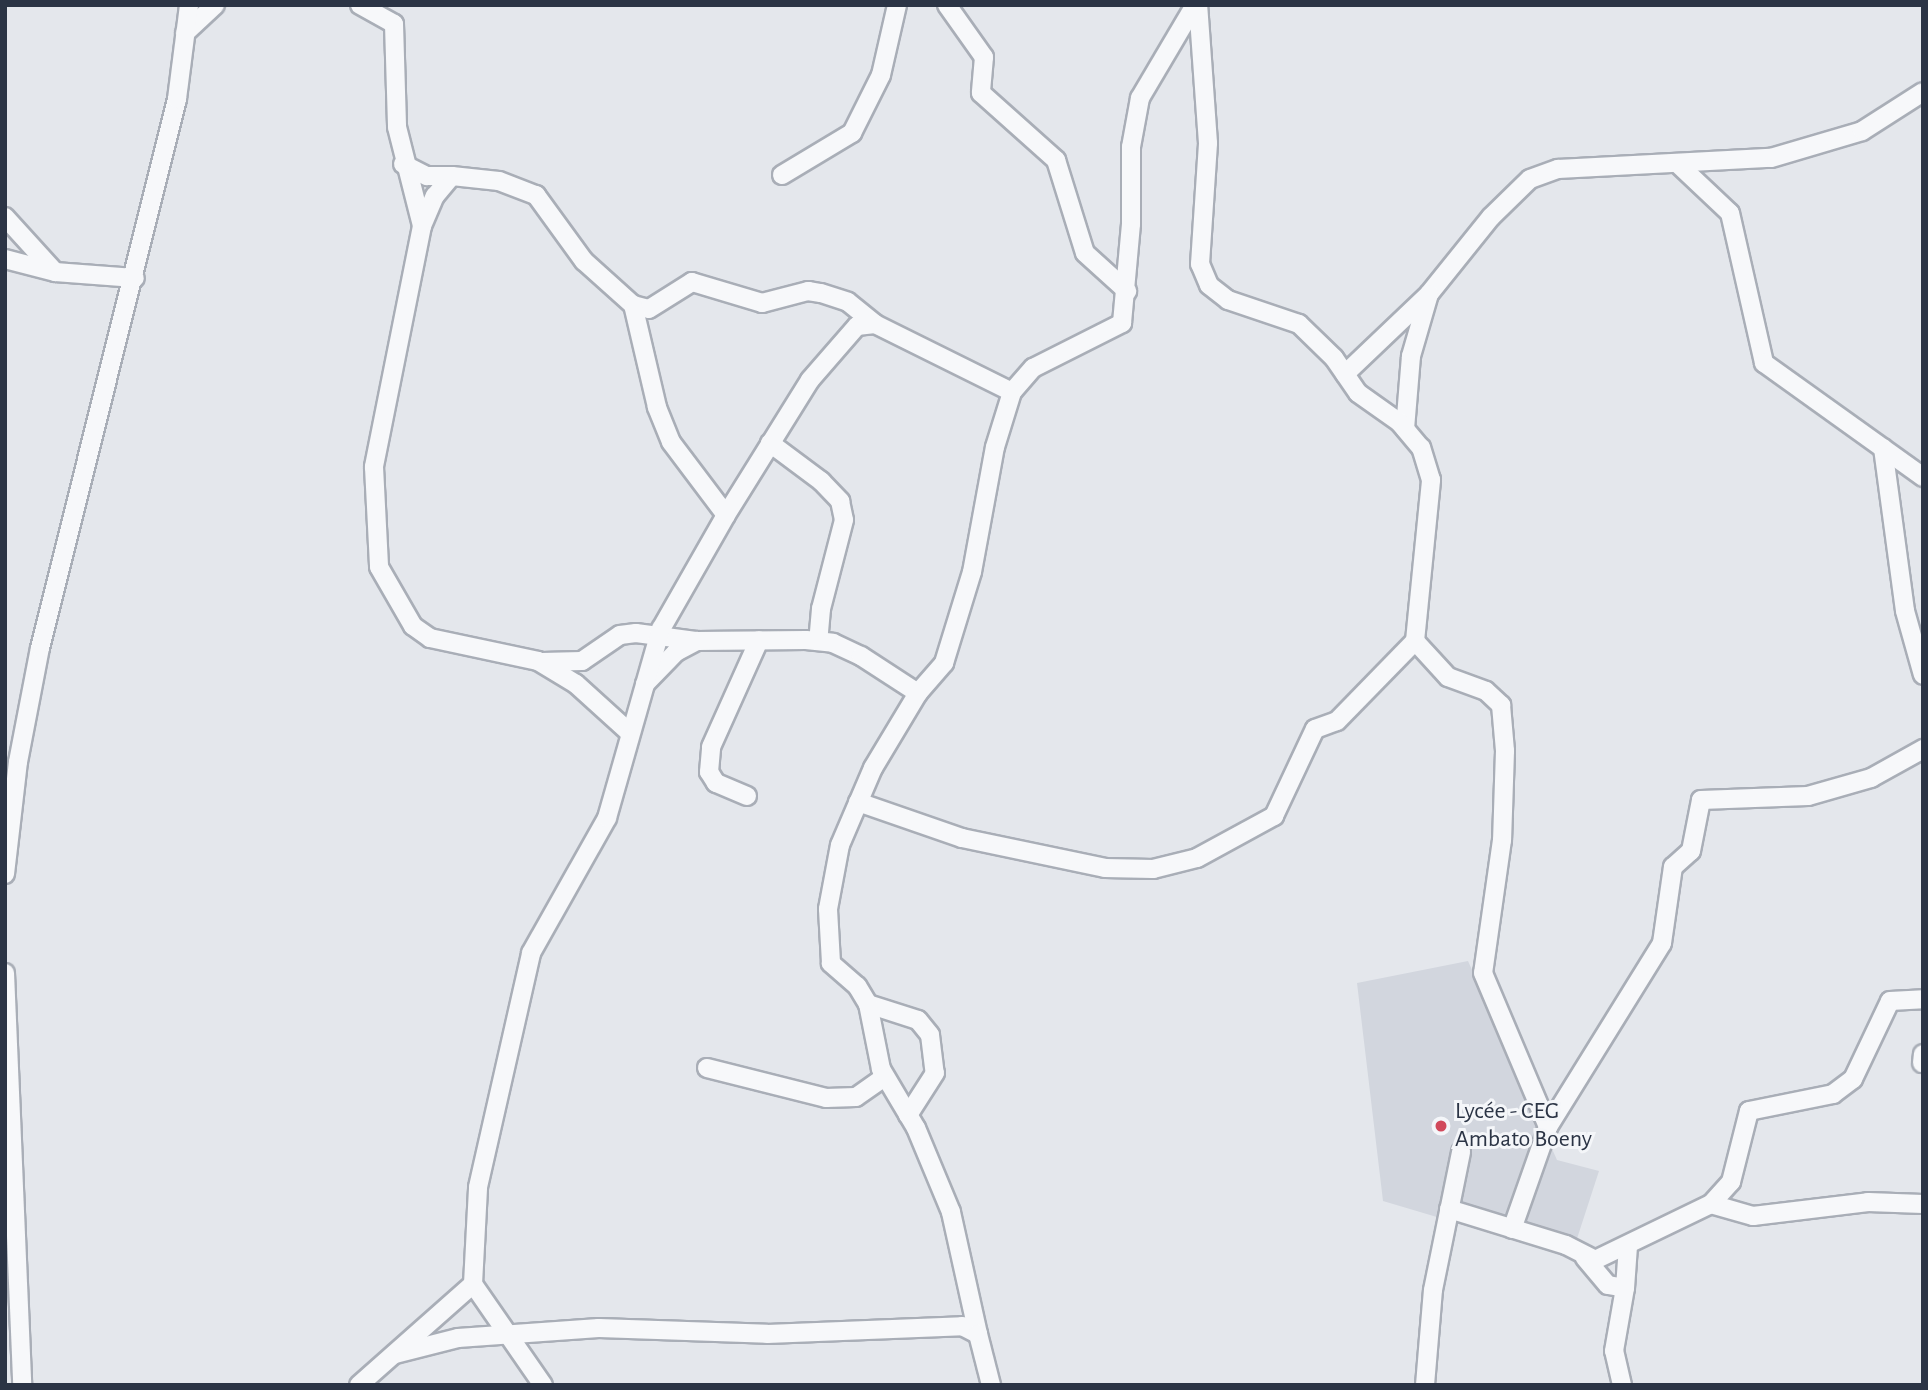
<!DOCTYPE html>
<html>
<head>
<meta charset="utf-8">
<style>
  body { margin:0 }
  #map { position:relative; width:1928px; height:1390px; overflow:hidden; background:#e4e7ec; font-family:"Alegreya Sans",sans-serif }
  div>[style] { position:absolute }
  .built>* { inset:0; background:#d2d6de }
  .roads { filter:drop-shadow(2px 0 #a9aeb7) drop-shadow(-2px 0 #a9aeb7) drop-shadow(0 2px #a9aeb7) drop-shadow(0 -2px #a9aeb7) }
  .minor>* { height:18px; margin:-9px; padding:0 9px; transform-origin:9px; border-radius:9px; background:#f7f8fa }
  .dots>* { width:19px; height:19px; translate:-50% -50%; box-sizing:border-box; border:4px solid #f4f6f9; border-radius:50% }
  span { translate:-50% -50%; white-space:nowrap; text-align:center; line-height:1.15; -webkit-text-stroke:6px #f4f6f9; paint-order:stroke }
  .poi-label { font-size:24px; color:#2b3445 }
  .left { translate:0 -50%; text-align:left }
  .frame { position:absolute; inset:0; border:7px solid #2b3445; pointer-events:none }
</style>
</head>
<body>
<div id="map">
  <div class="built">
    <i style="clip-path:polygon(1468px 961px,1557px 1160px,1599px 1171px,1571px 1257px,1383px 1201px,1357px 983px)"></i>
  </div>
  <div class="roads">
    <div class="minor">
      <i style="left:360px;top:5px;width:39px;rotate:29deg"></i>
      <i style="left:394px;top:24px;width:103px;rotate:88.3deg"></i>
      <i style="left:397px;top:127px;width:102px;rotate:75.8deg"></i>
      <i style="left:422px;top:226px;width:246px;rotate:101.3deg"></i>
      <i style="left:374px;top:467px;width:100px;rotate:87.1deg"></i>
      <i style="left:379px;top:567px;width:68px;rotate:60deg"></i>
      <i style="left:413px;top:626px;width:21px;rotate:35deg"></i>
      <i style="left:430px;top:638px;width:110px;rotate:12deg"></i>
      <i style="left:538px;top:661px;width:44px;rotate:31.2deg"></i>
      <i style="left:576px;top:684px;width:73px;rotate:42.2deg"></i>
      <i style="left:947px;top:5px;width:64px;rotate:54.6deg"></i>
      <i style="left:984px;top:57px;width:36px;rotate:95deg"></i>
      <i style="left:981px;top:93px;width:101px;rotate:41.8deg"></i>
      <i style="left:1056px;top:160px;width:97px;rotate:72.7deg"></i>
      <i style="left:1085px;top:253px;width:57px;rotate:42.1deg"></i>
      <i style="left:185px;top:33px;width:41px;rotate:-43deg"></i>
      <i style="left:403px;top:164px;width:27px;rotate:27deg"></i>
      <i style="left:427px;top:176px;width:25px"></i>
      <i style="left:1678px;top:164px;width:71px;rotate:43.3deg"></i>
      <i style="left:1730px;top:213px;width:154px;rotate:77.2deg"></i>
      <i style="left:1764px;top:363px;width:196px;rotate:35.6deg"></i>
      <i style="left:782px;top:175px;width:82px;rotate:-31deg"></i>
      <i style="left:852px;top:133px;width:65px;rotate:-63.4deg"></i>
      <i style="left:881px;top:75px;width:72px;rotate:-77.1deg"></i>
      <i style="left:5px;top:217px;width:74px;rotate:47.7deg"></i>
      <i style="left:55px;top:272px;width:80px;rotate:4.3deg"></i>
      <i style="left:422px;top:226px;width:33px;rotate:-67deg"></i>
      <i style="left:435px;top:196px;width:26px;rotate:-50deg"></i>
      <i style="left:452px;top:176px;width:47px;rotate:6.1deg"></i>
      <i style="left:499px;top:181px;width:40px;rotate:21deg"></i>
      <i style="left:536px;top:195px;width:82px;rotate:54deg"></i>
      <i style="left:584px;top:261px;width:66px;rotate:41.9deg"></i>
      <i style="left:633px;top:305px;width:16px;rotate:14deg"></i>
      <i style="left:649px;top:309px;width:51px;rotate:-32.1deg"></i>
      <i style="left:692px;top:282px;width:73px;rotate:16.7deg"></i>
      <i style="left:762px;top:303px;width:48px;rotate:-14.6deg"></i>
      <i style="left:808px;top:291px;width:13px;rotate:9deg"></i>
      <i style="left:821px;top:293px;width:28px;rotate:18deg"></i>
      <i style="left:848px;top:302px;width:35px;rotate:39deg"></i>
      <i style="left:5px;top:259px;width:52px;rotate:14.6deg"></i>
      <i style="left:1429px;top:294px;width:99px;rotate:-51.2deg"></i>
      <i style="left:1491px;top:217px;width:54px;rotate:-44.3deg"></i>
      <i style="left:1530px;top:179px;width:30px;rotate:-20deg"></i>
      <i style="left:1558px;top:169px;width:213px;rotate:-3deg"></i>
      <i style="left:1771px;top:158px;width:95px;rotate:-16.5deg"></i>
      <i style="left:1862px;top:131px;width:72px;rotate:-32.6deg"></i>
      <i style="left:1345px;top:374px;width:116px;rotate:-43.6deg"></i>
      <i style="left:1429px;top:294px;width:65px;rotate:106.2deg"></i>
      <i style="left:1411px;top:356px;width:73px;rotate:94.7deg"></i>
      <i style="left:770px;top:443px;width:64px;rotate:36.7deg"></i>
      <i style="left:821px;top:481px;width:28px;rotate:46deg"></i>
      <i style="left:840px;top:501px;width:19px;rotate:78deg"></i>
      <i style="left:844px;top:520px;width:92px;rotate:104.5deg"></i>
      <i style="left:821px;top:609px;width:32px;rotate:95deg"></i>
      <i style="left:1883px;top:448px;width:164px;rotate:82.3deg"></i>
      <i style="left:1905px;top:611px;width:66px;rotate:74.3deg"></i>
      <i style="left:726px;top:515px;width:159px;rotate:-58.1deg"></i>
      <i style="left:810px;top:380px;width:72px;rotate:-49deg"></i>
      <i style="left:857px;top:326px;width:18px;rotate:-6deg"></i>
      <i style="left:875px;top:324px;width:153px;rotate:26.4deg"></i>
      <i style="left:1012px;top:392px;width:32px;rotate:-49deg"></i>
      <i style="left:1033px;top:368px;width:100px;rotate:-26.8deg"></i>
      <i style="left:1122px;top:323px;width:99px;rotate:-84.8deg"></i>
      <i style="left:1131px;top:224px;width:77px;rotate:-90deg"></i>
      <i style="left:1131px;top:147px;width:50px;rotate:-79.6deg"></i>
      <i style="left:1140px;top:98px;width:108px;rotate:-59.4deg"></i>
      <i style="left:1415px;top:641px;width:49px;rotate:47.5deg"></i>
      <i style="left:1448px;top:677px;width:40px;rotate:20.2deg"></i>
      <i style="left:1486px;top:691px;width:21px;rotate:43deg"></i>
      <i style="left:1501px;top:705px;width:46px;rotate:85deg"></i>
      <i style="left:1505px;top:751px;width:89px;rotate:91.9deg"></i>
      <i style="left:1502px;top:840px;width:134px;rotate:98.1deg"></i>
      <i style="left:1483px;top:973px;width:167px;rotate:67.1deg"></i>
      <i style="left:1548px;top:1127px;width:108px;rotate:109.4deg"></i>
      <i style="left:542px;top:662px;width:40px;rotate:-1.4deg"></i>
      <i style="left:582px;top:661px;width:46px;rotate:-34.4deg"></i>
      <i style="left:620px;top:635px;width:16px;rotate:-7deg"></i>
      <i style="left:636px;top:633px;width:62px;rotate:7.5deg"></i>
      <i style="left:645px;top:684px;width:45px;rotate:-45.9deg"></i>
      <i style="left:676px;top:652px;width:24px;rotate:-28deg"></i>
      <i style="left:697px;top:641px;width:109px;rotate:-0.5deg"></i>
      <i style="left:806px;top:640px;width:27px;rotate:6deg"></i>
      <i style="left:833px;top:643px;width:31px;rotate:25deg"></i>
      <i style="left:861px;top:656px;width:68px;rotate:33deg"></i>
      <i style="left:747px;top:796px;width:34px;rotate:-157deg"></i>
      <i style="left:716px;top:783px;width:13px;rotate:-122deg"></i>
      <i style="left:709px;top:772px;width:25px;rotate:-85deg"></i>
      <i style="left:711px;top:747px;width:117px;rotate:-65.8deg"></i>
      <i style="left:858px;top:802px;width:110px;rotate:19.1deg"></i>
      <i style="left:962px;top:838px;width:146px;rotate:11.8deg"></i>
      <i style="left:1105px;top:868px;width:48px;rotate:1.2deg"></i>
      <i style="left:1153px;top:869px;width:45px;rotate:-14deg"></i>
      <i style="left:1197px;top:858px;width:88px;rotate:-28.6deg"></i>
      <i style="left:1274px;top:816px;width:96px;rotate:-64.8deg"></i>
      <i style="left:1315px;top:729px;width:23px;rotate:-20deg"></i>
      <i style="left:1337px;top:721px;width:112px;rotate:-45.7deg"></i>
      <i style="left:1415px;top:641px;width:162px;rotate:-84.3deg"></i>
      <i style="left:1431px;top:480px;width:34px;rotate:-107deg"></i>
      <i style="left:1421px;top:448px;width:34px;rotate:-130deg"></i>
      <i style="left:1399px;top:422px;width:50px;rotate:-144.7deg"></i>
      <i style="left:1358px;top:393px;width:42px;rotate:-124.4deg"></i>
      <i style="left:1334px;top:358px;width:49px;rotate:-135.8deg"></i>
      <i style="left:1299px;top:324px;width:75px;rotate:-161.3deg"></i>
      <i style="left:1228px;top:300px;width:24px;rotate:-142deg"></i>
      <i style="left:1209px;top:285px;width:23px;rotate:-113deg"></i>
      <i style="left:1200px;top:264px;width:121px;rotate:-86.2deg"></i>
      <i style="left:1208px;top:143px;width:138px;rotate:-94.1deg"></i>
      <i style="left:5px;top:874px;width:113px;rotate:-83.4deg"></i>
      <i style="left:18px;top:762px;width:116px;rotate:-79.1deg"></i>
      <i style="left:40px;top:648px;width:566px;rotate:-75.99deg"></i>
      <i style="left:177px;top:99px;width:95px;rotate:-82.7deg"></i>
      <i style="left:5px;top:973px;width:412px;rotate:87.6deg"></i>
      <i style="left:868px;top:1004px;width:52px;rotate:17.7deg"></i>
      <i style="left:918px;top:1020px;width:19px;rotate:51deg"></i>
      <i style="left:930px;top:1035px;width:38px;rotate:83deg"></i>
      <i style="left:935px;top:1073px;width:50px;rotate:122.7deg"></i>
      <i style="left:1922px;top:1063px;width:9px;rotate:-84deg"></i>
      <i style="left:707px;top:1068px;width:123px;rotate:14.1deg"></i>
      <i style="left:826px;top:1098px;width:30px;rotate:-2deg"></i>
      <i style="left:856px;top:1097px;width:35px;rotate:-35deg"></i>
      <i style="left:1548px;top:1127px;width:216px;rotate:-58.2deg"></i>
      <i style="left:1662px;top:943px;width:77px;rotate:-81.8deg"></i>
      <i style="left:1673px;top:867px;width:24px;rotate:-42deg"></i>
      <i style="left:1691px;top:851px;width:52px;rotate:-78.9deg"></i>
      <i style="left:1701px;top:800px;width:107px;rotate:-2.1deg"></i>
      <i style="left:1808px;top:796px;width:66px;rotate:-15.9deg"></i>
      <i style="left:1871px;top:778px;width:60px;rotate:-29.1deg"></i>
      <i style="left:1711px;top:1204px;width:30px;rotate:-48deg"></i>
      <i style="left:1731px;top:1182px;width:73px;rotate:-75.8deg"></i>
      <i style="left:1749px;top:1111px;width:86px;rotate:-11.4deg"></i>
      <i style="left:1833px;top:1094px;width:25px;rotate:-37deg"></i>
      <i style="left:1853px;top:1079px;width:86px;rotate:-64.6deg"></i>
      <i style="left:1890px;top:1001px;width:33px;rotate:-3deg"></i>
      <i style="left:1449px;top:1209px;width:122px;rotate:17.1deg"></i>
      <i style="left:1566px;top:1245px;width:33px;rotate:27deg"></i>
      <i style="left:1595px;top:1260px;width:129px;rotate:-25.8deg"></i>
      <i style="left:1711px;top:1204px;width:44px;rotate:15.9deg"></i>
      <i style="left:1753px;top:1216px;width:116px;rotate:-6.9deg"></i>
      <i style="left:1868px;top:1202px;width:55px;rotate:2.1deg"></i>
      <i style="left:1585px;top:1258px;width:35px;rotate:50deg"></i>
      <i style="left:1608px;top:1285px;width:17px;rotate:10deg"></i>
      <i style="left:1625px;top:1288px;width:42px;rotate:-85.9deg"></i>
      <i style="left:473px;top:1284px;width:123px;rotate:55.3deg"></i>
      <i style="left:978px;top:1334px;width:125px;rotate:-102.5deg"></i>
      <i style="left:951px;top:1212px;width:91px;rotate:-112.6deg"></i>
      <i style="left:916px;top:1128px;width:69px;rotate:-120.7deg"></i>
      <i style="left:881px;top:1069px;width:66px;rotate:-101.3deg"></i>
      <i style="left:868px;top:1004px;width:21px;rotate:-121deg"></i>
      <i style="left:857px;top:986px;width:35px;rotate:-139deg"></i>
      <i style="left:831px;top:963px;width:54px;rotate:-93.2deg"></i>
      <i style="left:828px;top:909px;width:65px;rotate:-79.4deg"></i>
      <i style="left:840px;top:845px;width:84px;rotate:-66.8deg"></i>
      <i style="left:873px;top:768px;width:87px;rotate:-59deg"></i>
      <i style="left:918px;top:693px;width:40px;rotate:-49deg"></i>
      <i style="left:944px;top:663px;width:95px;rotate:-72.9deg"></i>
      <i style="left:972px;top:572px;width:127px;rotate:-79.6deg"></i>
      <i style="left:995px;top:447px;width:58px;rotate:-72.8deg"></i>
      <i style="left:395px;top:1354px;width:65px;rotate:-14.3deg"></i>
      <i style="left:458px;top:1338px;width:141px;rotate:-4.1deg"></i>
      <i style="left:599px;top:1328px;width:168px;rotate:2deg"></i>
      <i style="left:767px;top:1334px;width:195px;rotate:-2.3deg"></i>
      <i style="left:962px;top:1326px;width:18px;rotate:27deg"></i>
      <i style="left:978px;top:1334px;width:53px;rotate:75.7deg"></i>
      <i style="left:359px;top:1385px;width:152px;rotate:-41.5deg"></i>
      <i style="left:473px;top:1284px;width:97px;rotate:-87deg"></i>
      <i style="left:478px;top:1187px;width:240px;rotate:-77.2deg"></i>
      <i style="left:531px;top:953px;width:155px;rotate:-60.6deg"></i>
      <i style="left:607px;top:818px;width:197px;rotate:-74.1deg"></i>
      <i style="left:661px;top:629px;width:131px;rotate:-60.3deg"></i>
      <i style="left:726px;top:515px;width:91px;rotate:-127deg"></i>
      <i style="left:671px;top:442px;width:38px;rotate:-112deg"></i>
      <i style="left:657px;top:407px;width:105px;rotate:-103.2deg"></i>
      <i style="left:1425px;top:1385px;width:95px;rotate:-85.2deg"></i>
      <i style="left:1433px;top:1290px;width:141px;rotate:-78.5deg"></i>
      <i style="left:1622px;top:1385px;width:35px;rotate:-103deg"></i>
      <i style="left:1614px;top:1351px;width:64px;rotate:-80.1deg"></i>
    </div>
  </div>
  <div class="dots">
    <i style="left:1441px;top:1126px;background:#d1495b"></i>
  </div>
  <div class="poi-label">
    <span class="left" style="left:1455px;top:1126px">Lycée - CEG<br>Ambato Boeny</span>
  </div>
  <div class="frame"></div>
</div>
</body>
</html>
